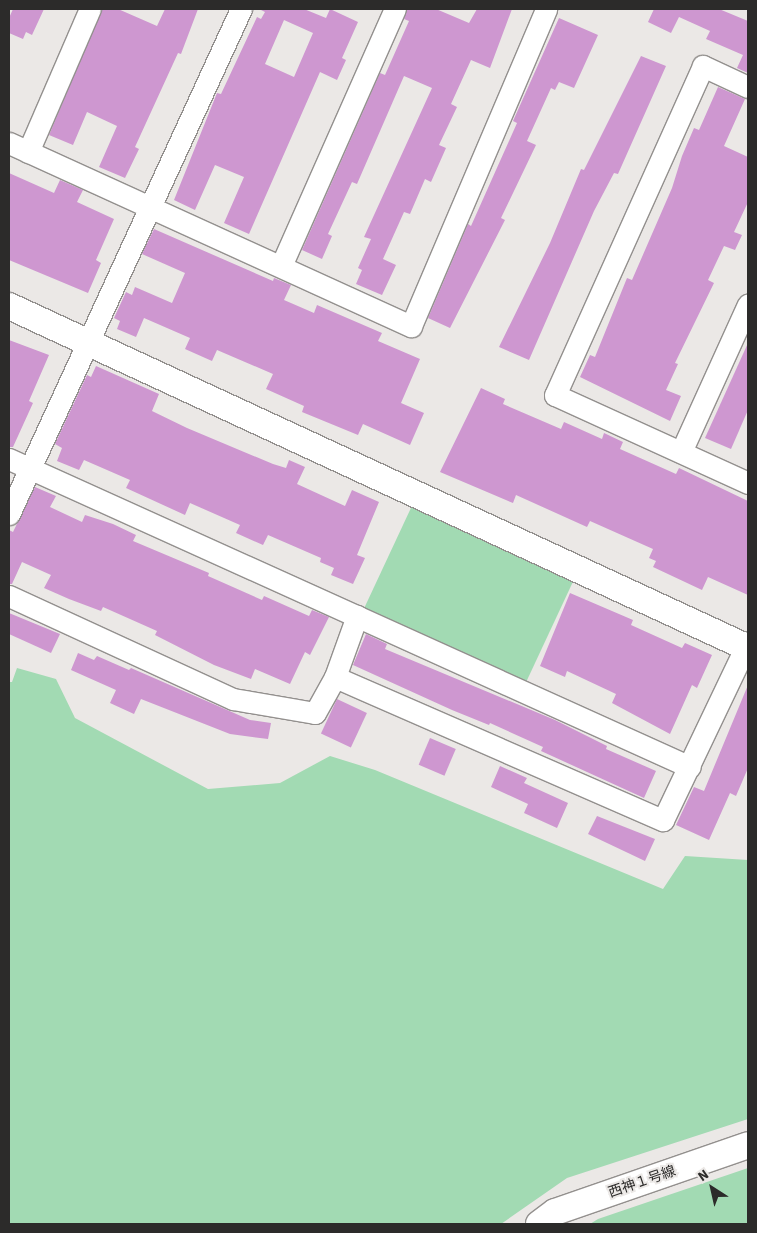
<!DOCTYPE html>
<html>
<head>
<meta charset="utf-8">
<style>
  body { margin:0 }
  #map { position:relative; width:757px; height:1233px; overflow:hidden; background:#ebe8e6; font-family:"Source Sans 3","Noto Sans JP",sans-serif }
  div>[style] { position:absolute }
  .green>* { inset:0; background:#a2dab3; transform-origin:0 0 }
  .building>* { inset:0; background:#ce97d0; transform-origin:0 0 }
  .roads { filter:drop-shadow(1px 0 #93908e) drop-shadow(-1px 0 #93908e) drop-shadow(0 1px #93908e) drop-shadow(0 -1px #93908e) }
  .minor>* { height:21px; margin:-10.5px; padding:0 10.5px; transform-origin:10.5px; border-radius:10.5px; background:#fff }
  .tertiary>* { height:26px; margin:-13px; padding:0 13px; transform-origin:13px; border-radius:13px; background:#fff }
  span { translate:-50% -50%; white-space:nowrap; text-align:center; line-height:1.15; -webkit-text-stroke:4px #ebe8e6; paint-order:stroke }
  .street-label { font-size:14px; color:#2c2b2a }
  .frame { position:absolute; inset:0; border:10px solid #2c2b2a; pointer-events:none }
  .north { position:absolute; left:687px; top:1163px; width:50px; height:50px; -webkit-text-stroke:4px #ebe8e6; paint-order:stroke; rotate:325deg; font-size:14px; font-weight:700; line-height:20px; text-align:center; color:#2c2b2a }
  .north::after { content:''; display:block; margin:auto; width:18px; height:22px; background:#2c2b2a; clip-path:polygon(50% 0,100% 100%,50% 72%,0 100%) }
</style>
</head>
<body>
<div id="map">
  <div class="green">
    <i style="left:417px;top:495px;width:178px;height:135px;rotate:25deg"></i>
    <i style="clip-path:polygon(17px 668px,56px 679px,75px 718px,208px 789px,280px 783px,330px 756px,375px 770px,663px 889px,685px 856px,748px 860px,748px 1119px,567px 1178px,501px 1224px,9px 1224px,9px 682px,12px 682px)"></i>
    <i style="clip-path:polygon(748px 1168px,748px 1224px,590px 1224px,598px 1219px)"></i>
  </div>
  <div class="building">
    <i style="clip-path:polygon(13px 9px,44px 9px,32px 35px,26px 32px,23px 39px,9px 33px,9px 18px)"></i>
    <i style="clip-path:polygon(102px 9px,118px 9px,157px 26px,165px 9px,198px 9px,181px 54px,178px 53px,135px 147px,139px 149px,125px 178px,99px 167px,117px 126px,87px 112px,73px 145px,49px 135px)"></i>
    <i style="clip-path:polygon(evenodd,259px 9px,304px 9px,326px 18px,330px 9px,358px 22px,342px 58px,346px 60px,337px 80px,320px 72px,249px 234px,224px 223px,244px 177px,215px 165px,195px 210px,174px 200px,217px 93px,221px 94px,257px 17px,261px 19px,265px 12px,259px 9px,284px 20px,313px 33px,294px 77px,265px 64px,284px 20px)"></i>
    <i style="clip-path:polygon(407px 9px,436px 9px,469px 23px,477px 9px,512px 9px,490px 68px,471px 60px,451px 104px,457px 107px,439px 145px,446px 148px,431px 182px,425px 179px,410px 214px,404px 212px,383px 259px,396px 265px,382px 295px,356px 284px,362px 270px,358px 268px,371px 239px,364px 237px,432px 88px,404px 76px,357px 184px,352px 182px,328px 234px,332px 236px,322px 259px,302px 250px,380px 73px,385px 75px,409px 21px,404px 19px)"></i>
    <i style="clip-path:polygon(654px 9px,719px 9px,748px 21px,748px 73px,737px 68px,743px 55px,706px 39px,710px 31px,679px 17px,671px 33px,648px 22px)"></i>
    <i style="clip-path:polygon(559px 18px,598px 35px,574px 88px,559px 82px,555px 90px,551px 88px,527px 141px,536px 145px,501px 218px,505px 220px,450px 328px,428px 318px,468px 224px,471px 226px,496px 170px,517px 123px,513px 121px)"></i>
    <i style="clip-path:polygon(641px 56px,666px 66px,618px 174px,614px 173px,594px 211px,529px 360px,499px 347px,550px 243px,581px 169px,584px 170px)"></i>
    <i style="clip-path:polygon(718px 87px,745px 99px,724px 146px,748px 157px,748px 202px,734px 232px,742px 235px,735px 250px,724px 246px,708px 280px,714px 283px,675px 363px,678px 364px,666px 390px,681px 396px,670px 421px,580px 377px,590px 355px,595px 357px,627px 278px,632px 280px,672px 188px,682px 156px,694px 128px,699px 130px)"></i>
    <i style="clip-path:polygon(9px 173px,54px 193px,60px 180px,83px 190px,77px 202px,114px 219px,96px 260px,101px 263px,88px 293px,9px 260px)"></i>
    <i style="clip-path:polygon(154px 229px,273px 281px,274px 278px,291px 285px,284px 300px,314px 313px,317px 305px,382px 333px,378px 341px,420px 359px,401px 403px,424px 413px,410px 445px,363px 424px,358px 435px,302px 412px,304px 406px,266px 389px,273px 374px,217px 350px,212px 361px,185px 349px,190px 338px,144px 318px,136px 337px,117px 329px,120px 321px,114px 318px,126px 292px,132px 295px,135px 287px,172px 303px,185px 273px,142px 254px)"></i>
    <i style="clip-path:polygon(9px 340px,49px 355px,29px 401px,33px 403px,13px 447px,9px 447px)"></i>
    <i style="clip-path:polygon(748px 343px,748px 410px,731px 449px,705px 438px)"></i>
    <i style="clip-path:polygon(96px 366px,159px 394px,152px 411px,187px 428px,273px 464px,286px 468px,289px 460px,305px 467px,297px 484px,345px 506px,352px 490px,379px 502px,357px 555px,365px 558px,353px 584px,331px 575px,334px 568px,320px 562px,321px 558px,268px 535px,263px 545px,236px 533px,240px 525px,190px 503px,185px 515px,126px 488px,130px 480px,84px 460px,79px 470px,57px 461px,62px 448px,55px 444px,87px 375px,91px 377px)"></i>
    <i style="clip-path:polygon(481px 388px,505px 399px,503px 404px,561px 429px,564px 422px,602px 439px,604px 433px,623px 442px,620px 449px,676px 474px,679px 468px,748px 501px,748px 595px,708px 577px,702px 590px,653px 567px,656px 561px,649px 558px,653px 549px,590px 521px,587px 527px,516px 495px,513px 503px,440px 472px)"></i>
    <i style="clip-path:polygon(35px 487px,56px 496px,50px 507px,82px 522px,85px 515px,113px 524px,136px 535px,133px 541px,209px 573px,208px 576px,262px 600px,264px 596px,309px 616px,312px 610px,329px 617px,310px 655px,305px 652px,290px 684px,255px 669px,251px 679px,214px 665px,155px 635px,157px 631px,103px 607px,101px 611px,69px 599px,44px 588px,51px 575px,22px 562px,12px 584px,9px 584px,9px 530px,13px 532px)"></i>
    <i style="clip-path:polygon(570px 593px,633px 620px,631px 625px,682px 648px,685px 643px,712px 655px,697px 688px,692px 685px,670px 734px,612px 703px,616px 694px,567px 671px,565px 677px,540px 666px)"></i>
    <i style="clip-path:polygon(9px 613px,60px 634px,51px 653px,9px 634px)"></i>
    <i style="clip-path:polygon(366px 634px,387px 644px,385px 649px,555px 720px,607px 746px,606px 749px,656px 771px,644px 798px,541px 751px,543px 747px,490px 723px,489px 725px,452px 710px,353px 665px)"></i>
    <i style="clip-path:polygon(78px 653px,94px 660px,97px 656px,129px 670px,131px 668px,250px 720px,271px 723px,268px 739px,230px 734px,141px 699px,134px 714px,110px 703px,116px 690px,71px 670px)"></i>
    <i style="clip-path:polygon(748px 685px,748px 768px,736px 796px,730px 793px,709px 840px,676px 825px,694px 787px,704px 791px)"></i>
    <i style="left:337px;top:699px;width:33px;height:38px;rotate:25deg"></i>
    <i style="left:430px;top:738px;width:28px;height:29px;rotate:23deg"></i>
    <i style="clip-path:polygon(500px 766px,527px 778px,524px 783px,568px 803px,557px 828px,524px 813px,528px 804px,491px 787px)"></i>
    <i style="clip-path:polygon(597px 816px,655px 839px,645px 861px,588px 834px)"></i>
  </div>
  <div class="roads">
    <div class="minor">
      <i style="left:748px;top:87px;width:50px;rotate:-155deg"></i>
      <i style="left:703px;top:66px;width:361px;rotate:114.2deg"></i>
      <i style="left:555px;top:395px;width:212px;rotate:24.5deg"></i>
      <i style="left:9px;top:143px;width:442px;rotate:24.5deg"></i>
      <i style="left:411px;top:326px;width:345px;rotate:-66.9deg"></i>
      <i style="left:28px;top:152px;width:156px;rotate:-66.6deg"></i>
      <i style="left:281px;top:266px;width:281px;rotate:-66.1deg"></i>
      <i style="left:681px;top:452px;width:162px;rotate:-65.6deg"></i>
      <i style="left:9px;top:459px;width:747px;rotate:24.34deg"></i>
      <i style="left:9px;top:514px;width:556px;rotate:-65.33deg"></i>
      <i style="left:9px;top:596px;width:247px;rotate:24.7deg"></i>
      <i style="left:233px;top:699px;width:83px;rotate:9.7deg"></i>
      <i style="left:315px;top:713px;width:41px;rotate:-60.9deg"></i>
      <i style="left:335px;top:677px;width:65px;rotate:-70.2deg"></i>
      <i style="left:335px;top:677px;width:358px;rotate:23.6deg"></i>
      <i style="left:663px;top:820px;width:197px;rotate:-64.5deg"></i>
    </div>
    <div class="tertiary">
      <i style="left:9px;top:306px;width:814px;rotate:24.83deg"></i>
      <i style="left:539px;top:1224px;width:20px;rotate:-37deg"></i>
      <i style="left:555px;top:1212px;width:204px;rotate:-19.1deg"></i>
    </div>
  </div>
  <div class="street-label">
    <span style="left:642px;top:1182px;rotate:-19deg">西神１号線</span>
  </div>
  <div class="frame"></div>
  <div class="north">N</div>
</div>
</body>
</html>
